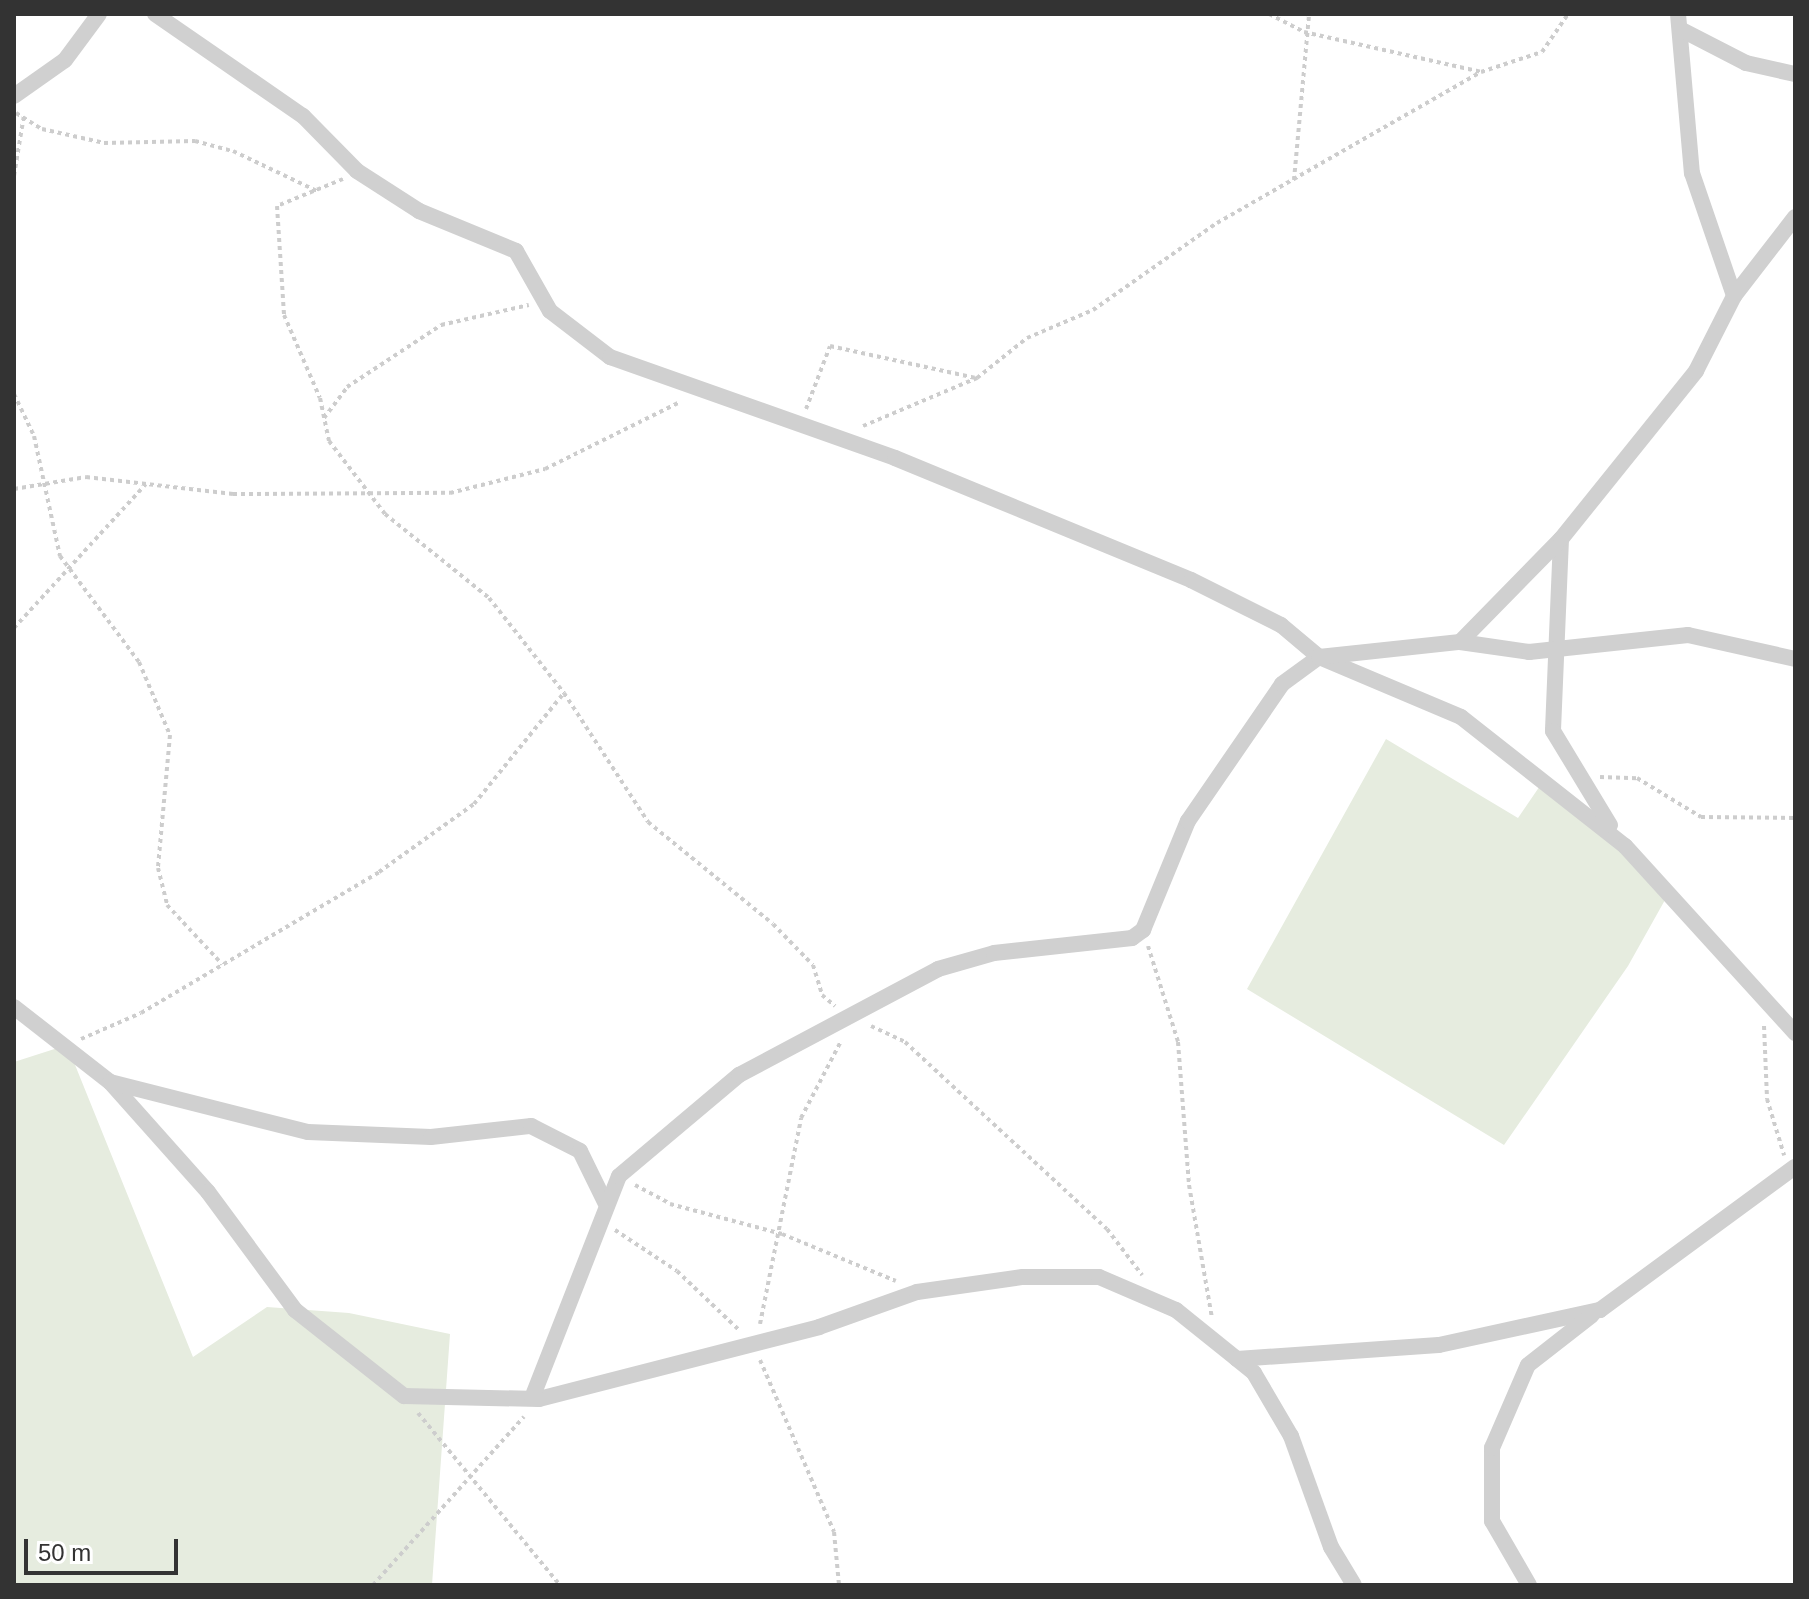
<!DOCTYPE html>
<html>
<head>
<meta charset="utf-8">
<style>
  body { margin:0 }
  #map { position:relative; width:1809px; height:1599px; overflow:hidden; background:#fff; font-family:Arial,sans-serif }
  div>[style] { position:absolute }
  .green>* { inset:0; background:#e6ecdf }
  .path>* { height:4px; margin-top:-2px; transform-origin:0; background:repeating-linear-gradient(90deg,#cdcdcd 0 4px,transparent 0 8px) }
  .street>* { height:16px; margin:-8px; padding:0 8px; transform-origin:8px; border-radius:8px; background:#d0d0d0 }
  span { translate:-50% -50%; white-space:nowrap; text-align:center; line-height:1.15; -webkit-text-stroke:8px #fff; paint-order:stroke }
  .frame { position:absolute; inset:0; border:16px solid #333; pointer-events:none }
  .scale { position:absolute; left:24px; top:1539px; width:154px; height:36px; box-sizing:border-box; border:4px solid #333; border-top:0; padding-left:10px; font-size:24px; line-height:28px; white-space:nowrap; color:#333; -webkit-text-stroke:6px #fff; paint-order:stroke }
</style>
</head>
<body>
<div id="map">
  <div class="green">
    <i style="clip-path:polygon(1386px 739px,1518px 818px,1546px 777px,1670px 891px,1628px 966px,1504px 1145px,1247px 989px)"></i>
    <i style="clip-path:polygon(67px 1045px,193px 1357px,267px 1307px,349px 1313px,450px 1334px,432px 1585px,14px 1585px,14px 1062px)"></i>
  </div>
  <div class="path">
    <i style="left:1269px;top:14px;width:39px;rotate:27deg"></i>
    <i style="left:1304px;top:32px;width:181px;rotate:12.7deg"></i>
    <i style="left:16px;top:113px;width:31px;rotate:32deg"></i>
    <i style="left:42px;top:129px;width:64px;rotate:12.7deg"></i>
    <i style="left:104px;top:143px;width:91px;rotate:-1.3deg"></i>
    <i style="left:195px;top:141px;width:39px;rotate:15deg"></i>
    <i style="left:233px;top:151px;width:93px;rotate:25.5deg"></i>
    <i style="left:14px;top:176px;width:62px;rotate:-80.7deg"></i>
    <i style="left:343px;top:179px;width:71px;rotate:157.8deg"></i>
    <i style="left:277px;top:206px;width:109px;rotate:86.3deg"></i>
    <i style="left:284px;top:315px;width:90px;rotate:66.6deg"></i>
    <i style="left:320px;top:398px;width:44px;rotate:78.2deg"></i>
    <i style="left:329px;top:441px;width:92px;rotate:52.5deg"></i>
    <i style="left:385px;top:514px;width:134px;rotate:38.9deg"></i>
    <i style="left:489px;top:598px;width:121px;rotate:51.7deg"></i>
    <i style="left:564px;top:693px;width:154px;rotate:56.9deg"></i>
    <i style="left:648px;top:822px;width:161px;rotate:39.2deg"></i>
    <i style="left:773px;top:924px;width:57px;rotate:45.7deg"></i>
    <i style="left:813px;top:965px;width:31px;rotate:73deg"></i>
    <i style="left:822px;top:995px;width:17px;rotate:40deg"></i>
    <i style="left:1294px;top:180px;width:167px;rotate:-84.8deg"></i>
    <i style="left:14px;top:394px;width:47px;rotate:64.5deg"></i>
    <i style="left:34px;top:436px;width:123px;rotate:77.8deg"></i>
    <i style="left:60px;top:556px;width:132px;rotate:53.3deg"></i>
    <i style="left:139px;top:662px;width:79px;rotate:67deg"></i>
    <i style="left:170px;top:735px;width:134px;rotate:95.2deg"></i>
    <i style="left:158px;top:868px;width:38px;rotate:76deg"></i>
    <i style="left:167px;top:905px;width:81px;rotate:47deg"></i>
    <i style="left:806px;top:409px;width:67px;rotate:-69.1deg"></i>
    <i style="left:830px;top:346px;width:148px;rotate:12.4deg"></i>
    <i style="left:324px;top:418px;width:39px;rotate:-53deg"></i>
    <i style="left:347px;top:387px;width:113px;rotate:-33.4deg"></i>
    <i style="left:441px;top:325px;width:90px;rotate:-12.8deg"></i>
    <i style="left:863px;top:426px;width:124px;rotate:-22.8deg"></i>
    <i style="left:977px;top:378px;width:64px;rotate:-38.7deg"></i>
    <i style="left:1027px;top:338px;width:72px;rotate:-23deg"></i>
    <i style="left:1093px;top:310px;width:151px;rotate:-35.1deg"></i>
    <i style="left:1217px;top:223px;width:304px;rotate:-29.8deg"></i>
    <i style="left:1481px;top:72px;width:64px;rotate:-18.2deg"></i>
    <i style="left:1542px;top:52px;width:46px;rotate:-55.6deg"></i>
    <i style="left:14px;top:489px;width:73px;rotate:-9.5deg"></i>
    <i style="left:86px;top:477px;width:148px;rotate:6.6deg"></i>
    <i style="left:233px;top:494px;width:217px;rotate:-0.3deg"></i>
    <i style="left:450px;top:493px;width:98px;rotate:-14.2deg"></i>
    <i style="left:545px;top:469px;width:151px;rotate:-26.4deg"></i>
    <i style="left:14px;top:628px;width:195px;rotate:-47.5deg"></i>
    <i style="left:1600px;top:777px;width:37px;rotate:2deg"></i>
    <i style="left:1637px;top:778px;width:75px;rotate:31.4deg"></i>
    <i style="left:1701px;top:817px;width:94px;rotate:0.6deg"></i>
    <i style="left:1148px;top:946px;width:101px;rotate:72.6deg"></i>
    <i style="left:1178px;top:1042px;width:143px;rotate:85.6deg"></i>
    <i style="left:1189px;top:1185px;width:135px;rotate:80.2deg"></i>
    <i style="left:871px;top:1026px;width:38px;rotate:25deg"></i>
    <i style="left:905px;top:1042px;width:275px;rotate:42.8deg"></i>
    <i style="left:1107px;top:1229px;width:58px;rotate:52.7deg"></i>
    <i style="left:1764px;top:1026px;width:73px;rotate:87.6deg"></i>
    <i style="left:1767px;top:1099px;width:59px;rotate:73.1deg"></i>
    <i style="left:81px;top:1039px;width:65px;rotate:-23.4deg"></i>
    <i style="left:141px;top:1013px;width:277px;rotate:-30.6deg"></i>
    <i style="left:379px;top:872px;width:117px;rotate:-35.6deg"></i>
    <i style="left:474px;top:804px;width:143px;rotate:-51deg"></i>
    <i style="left:635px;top:1185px;width:40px;rotate:28deg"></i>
    <i style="left:670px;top:1204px;width:116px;rotate:15deg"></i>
    <i style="left:782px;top:1234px;width:123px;rotate:22.4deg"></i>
    <i style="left:615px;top:1230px;width:74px;rotate:33.5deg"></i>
    <i style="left:677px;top:1271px;width:86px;rotate:43.6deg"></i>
    <i style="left:760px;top:1324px;width:210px;rotate:-78.7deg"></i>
    <i style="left:801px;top:1118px;width:85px;rotate:-62.5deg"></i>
    <i style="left:760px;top:1360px;width:187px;rotate:66.7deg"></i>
    <i style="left:834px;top:1532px;width:53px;rotate:84.6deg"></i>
    <i style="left:418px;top:1413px;width:223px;rotate:50.5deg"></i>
    <i style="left:373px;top:1585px;width:226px;rotate:-48.1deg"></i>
  </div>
  <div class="street">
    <i style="left:155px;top:14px;width:180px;rotate:34.6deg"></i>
    <i style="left:303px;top:116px;width:77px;rotate:45.5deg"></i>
    <i style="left:357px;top:171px;width:74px;rotate:32.8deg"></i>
    <i style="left:419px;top:211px;width:105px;rotate:22.4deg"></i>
    <i style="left:516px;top:251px;width:69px;rotate:60.5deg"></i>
    <i style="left:550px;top:311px;width:76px;rotate:37.5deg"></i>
    <i style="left:610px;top:357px;width:302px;rotate:19.5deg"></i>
    <i style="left:895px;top:458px;width:320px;rotate:22.4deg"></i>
    <i style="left:1191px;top:580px;width:101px;rotate:26.6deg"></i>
    <i style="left:1281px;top:625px;width:50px;rotate:40.1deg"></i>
    <i style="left:1319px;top:657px;width:154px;rotate:22.9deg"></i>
    <i style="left:1461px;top:717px;width:209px;rotate:38.2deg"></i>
    <i style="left:1625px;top:846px;width:253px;rotate:47.7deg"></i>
    <i style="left:1678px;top:14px;width:160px;rotate:85deg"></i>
    <i style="left:1692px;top:173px;width:130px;rotate:71.1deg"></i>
    <i style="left:1680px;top:29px;width:74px;rotate:27.3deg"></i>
    <i style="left:1746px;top:63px;width:50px;rotate:12.7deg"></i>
    <i style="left:14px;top:96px;width:62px;rotate:-35.2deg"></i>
    <i style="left:65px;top:60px;width:57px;rotate:-53.5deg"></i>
    <i style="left:1561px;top:539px;width:192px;rotate:92.4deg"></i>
    <i style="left:1553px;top:731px;width:110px;rotate:58.8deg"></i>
    <i style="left:1460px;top:642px;width:70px;rotate:8.2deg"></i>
    <i style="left:1529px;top:652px;width:160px;rotate:-6.1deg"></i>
    <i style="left:1688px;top:635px;width:110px;rotate:12.6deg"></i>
    <i style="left:14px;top:1007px;width:122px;rotate:38deg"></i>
    <i style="left:110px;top:1082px;width:147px;rotate:48.3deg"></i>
    <i style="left:208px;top:1192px;width:147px;rotate:53.6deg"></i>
    <i style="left:295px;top:1310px;width:139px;rotate:38.3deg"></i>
    <i style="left:404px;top:1396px;width:135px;rotate:1.3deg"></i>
    <i style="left:539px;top:1399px;width:289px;rotate:-14.4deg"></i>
    <i style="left:819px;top:1327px;width:104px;rotate:-19.7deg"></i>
    <i style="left:917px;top:1292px;width:107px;rotate:-8.1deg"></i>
    <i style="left:1023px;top:1277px;width:76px"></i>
    <i style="left:1099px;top:1277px;width:84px;rotate:23.2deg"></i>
    <i style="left:1176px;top:1310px;width:78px;rotate:38.8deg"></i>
    <i style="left:1237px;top:1359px;width:202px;rotate:-4deg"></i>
    <i style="left:1439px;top:1345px;width:165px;rotate:-12.3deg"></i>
    <i style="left:1600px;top:1310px;width:242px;rotate:-36.3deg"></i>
    <i style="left:110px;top:1082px;width:204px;rotate:14.2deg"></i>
    <i style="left:308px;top:1132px;width:123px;rotate:2.3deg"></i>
    <i style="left:431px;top:1137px;width:101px;rotate:-6.3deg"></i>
    <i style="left:531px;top:1126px;width:55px;rotate:27deg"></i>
    <i style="left:580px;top:1151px;width:57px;rotate:63.9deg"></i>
    <i style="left:1237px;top:1359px;width:22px;rotate:39deg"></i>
    <i style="left:1254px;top:1373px;width:73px;rotate:59.6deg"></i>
    <i style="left:1291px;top:1436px;width:118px;rotate:70.2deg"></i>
    <i style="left:1331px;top:1547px;width:44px;rotate:58.8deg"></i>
    <i style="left:532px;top:1398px;width:238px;rotate:-68.6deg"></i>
    <i style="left:619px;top:1176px;width:157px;rotate:-40.1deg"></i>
    <i style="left:739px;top:1075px;width:225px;rotate:-28deg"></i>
    <i style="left:938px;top:969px;width:58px;rotate:-15.9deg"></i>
    <i style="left:994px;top:953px;width:139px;rotate:-6.2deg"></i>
    <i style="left:1132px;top:938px;width:14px;rotate:-36deg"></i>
    <i style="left:1143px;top:930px;width:118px;rotate:-67.6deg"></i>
    <i style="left:1188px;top:821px;width:166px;rotate:-55.5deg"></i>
    <i style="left:1282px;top:684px;width:46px;rotate:-36.1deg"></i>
    <i style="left:1319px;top:657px;width:142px;rotate:-6.1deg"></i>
    <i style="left:1460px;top:642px;width:144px;rotate:-45.6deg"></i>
    <i style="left:1561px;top:539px;width:216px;rotate:-51.2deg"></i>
    <i style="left:1696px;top:371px;width:84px;rotate:-63.1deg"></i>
    <i style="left:1734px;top:296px;width:100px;rotate:-52.3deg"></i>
    <i style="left:1529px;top:1585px;width:74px;rotate:-120deg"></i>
    <i style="left:1492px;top:1521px;width:73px;rotate:-90deg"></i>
    <i style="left:1492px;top:1448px;width:90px;rotate:-66.6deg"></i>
    <i style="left:1528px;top:1365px;width:81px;rotate:-38deg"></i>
  </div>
  <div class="frame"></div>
  <div class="scale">50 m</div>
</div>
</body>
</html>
